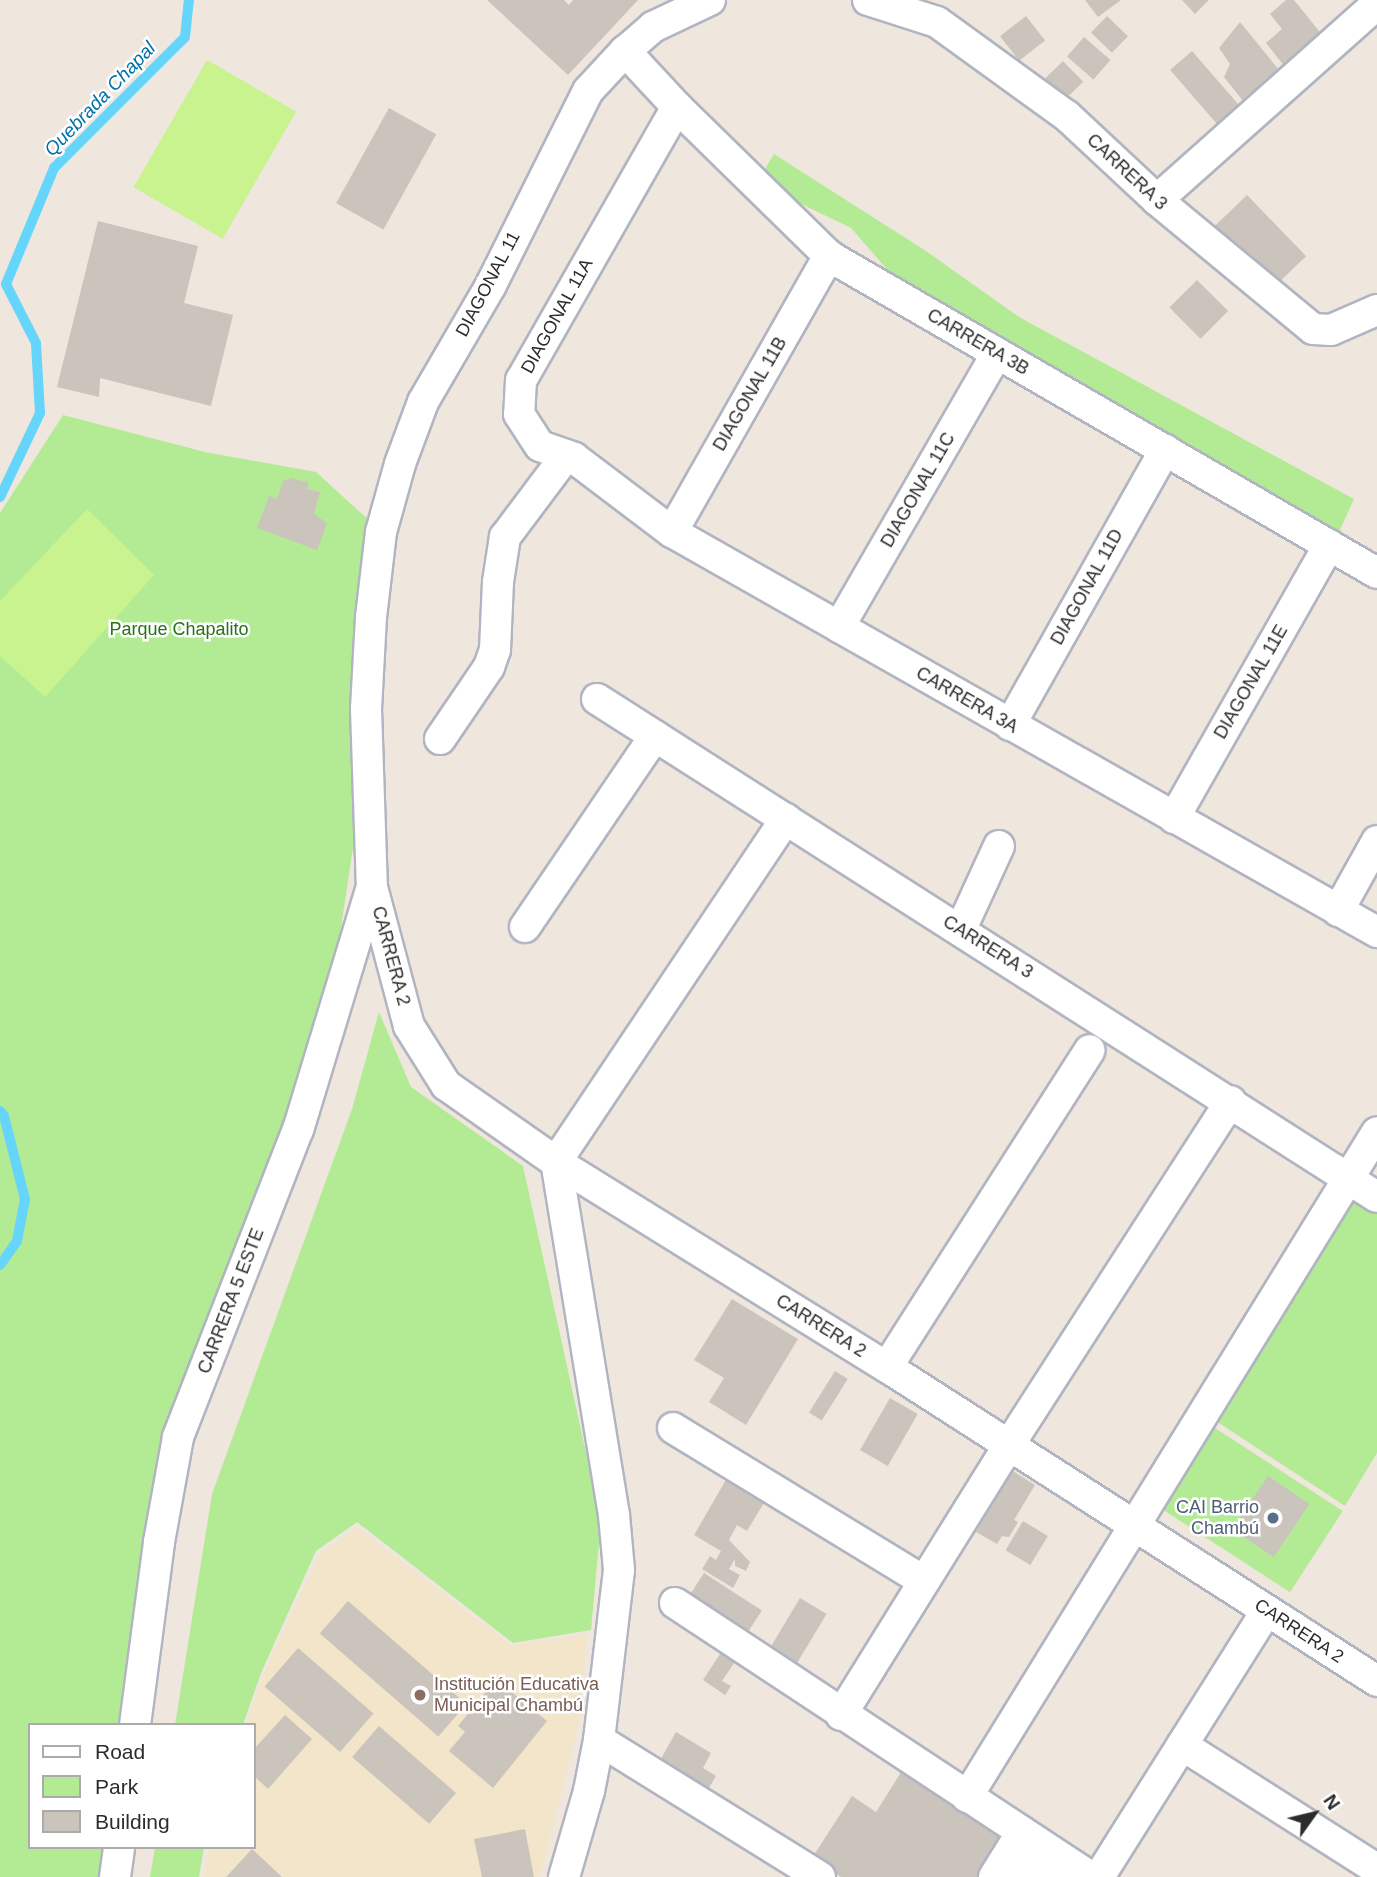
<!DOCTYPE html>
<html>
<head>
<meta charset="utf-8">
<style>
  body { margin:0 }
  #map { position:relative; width:1377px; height:1877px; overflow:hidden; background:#efe7dd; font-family:Helvetica,sans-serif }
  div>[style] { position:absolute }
  .education>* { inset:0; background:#f2e5ca }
  .green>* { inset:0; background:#b2eb94; transform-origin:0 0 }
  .pitch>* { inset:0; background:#c9f38e; transform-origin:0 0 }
  .stream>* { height:10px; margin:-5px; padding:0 5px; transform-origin:5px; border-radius:5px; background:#65d5fb }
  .building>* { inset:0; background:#cac4bc; transform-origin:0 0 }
  .roads { filter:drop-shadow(2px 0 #b1b4c1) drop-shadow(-2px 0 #b1b4c1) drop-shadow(0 2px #b1b4c1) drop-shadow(0 -2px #b1b4c1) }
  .street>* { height:30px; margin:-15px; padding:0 15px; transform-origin:15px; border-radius:15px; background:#fff }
  .dots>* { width:19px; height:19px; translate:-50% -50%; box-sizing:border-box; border:4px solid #fff; border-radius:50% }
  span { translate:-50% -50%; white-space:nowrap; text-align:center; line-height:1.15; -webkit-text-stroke:5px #fff; paint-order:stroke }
  .street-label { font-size:18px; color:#2c2c2c }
  .park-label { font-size:18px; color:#277213 }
  .service-label { font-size:18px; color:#4e5e75 }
  .right { translate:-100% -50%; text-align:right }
  .education-label { font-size:18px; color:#785e54 }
  .left { translate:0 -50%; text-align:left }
  .water-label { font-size:19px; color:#0072ab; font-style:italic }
  .legend { position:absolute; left:28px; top:1723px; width:228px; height:126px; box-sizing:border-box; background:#fff; border:2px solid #ababab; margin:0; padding:9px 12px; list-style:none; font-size:21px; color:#2c2c2c }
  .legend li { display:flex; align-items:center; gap:14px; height:35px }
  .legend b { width:35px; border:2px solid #ababab }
  .north { position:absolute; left:1279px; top:1779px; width:70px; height:70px; -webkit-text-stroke:5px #fff; paint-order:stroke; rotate:56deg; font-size:19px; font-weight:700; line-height:28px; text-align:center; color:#2c2c2c }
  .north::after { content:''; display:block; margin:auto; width:24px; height:32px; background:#2c2c2c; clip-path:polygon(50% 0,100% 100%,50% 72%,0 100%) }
</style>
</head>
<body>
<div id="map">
  <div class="education">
    <i style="clip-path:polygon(357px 1528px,512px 1646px,587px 1634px,581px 1715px,540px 1877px,204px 1877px,209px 1847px,254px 1847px,254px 1725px,246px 1725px,263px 1675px,319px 1555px)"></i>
  </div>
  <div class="green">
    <i style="clip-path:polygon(774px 154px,926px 251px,1019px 317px,1354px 499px,1338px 534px,891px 274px,851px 228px,791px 199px,765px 169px)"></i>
    <i style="clip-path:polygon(63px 415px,205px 452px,316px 472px,373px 524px,356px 828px,335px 967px,156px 1527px,127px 1725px,30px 1725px,30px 1847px,108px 1847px,104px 1877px,0 1877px,0 513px)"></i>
    <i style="clip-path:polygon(379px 1012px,411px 1087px,523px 1166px,601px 1521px,591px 1630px,513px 1643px,357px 1522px,316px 1551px,261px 1673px,243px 1725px,175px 1725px,212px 1494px,352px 1109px)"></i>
    <i style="clip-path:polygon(1350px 1198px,1377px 1214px,1377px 1453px,1345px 1506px,1216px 1421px)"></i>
    <i style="left:1212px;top:1426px;width:156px;height:97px;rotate:33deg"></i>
    <i style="clip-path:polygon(155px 1847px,204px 1847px,199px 1877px,150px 1877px)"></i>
  </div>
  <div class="pitch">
    <i style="left:207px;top:60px;width:103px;height:147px;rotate:30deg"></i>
    <i style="clip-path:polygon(87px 509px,154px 575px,45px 697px,0 656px,0 601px)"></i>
  </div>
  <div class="stream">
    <i style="left:0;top:497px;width:93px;rotate:-64.5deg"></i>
    <i style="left:40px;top:413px;width:70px;rotate:-93.3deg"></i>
    <i style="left:36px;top:343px;width:66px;rotate:-117deg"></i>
    <i style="left:6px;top:284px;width:126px;rotate:-67.5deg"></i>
    <i style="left:54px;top:168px;width:185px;rotate:-45deg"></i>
    <i style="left:185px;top:37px;width:37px;rotate:-84deg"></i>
    <i style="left:0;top:1111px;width:6px;rotate:51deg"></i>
    <i style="left:4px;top:1116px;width:86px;rotate:75.8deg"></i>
    <i style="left:25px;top:1199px;width:43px;rotate:100.8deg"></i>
    <i style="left:17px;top:1241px;width:29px;rotate:125deg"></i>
  </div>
  <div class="building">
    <i style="clip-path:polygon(487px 0,564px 0,569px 5px,573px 0,638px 0,568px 75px)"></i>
    <i style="clip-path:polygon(1085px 0,1121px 0,1098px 17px)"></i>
    <i style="clip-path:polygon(1182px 0,1209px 0,1195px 14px)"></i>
    <i style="clip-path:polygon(1286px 0,1294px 0,1327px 41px,1289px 72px,1266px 43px,1282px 29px,1270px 14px)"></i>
    <i style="left:1026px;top:16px;width:31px;height:33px;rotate:52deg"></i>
    <i style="left:1107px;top:16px;width:29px;height:23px;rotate:44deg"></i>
    <i style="clip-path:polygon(1240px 22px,1288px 81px,1251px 111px,1224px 77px,1230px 64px,1219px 48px)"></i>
    <i style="left:1084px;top:37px;width:35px;height:26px;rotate:41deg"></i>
    <i style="left:1192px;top:51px;width:84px;height:29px;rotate:49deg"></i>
    <i style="left:1063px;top:61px;width:29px;height:29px;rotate:46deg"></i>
    <i style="left:389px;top:108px;width:54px;height:109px;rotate:29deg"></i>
    <i style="left:1247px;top:195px;width:85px;height:48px;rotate:46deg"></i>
    <i style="clip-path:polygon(98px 221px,198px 246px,184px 303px,233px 315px,211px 406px,100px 378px,99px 397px,57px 387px)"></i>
    <i style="left:1197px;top:280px;width:44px;height:39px;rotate:45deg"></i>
    <i style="clip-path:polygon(292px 478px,309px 483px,307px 489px,320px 492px,314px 513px,327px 524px,317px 550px,257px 528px,269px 496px,277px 499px,283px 481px)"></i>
    <i style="clip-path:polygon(732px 1299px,798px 1339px,746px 1425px,709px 1402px,724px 1378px,694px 1360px)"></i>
    <i style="left:835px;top:1371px;width:15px;height:49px;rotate:32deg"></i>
    <i style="left:890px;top:1398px;width:32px;height:60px;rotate:30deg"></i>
    <i style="clip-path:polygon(1013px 1471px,1035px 1485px,1014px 1520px,1018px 1522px,1009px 1537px,1002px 1536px,997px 1544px,976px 1532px)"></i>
    <i style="left:1268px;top:1476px;width:50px;height:64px;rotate:34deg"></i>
    <i style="clip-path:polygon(727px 1478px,765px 1501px,747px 1531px,737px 1525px,729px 1540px,750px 1562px,746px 1571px,735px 1566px,735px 1559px,729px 1569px,740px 1575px,733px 1588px,702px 1569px,710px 1556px,716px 1560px,721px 1551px,694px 1535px)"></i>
    <i style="left:1023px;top:1521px;width:29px;height:34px;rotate:31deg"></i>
    <i style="left:704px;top:1573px;width:69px;height:33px;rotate:33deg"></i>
    <i style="left:800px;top:1598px;width:31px;height:62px;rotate:31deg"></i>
    <i style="left:348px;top:1601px;width:157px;height:43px;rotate:41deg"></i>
    <i style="left:298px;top:1648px;width:100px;height:51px;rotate:41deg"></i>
    <i style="clip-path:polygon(724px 1648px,738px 1657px,722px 1681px,731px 1686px,725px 1695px,703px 1680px)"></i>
    <i style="clip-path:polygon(496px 1679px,547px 1721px,493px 1788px,449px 1751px,465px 1732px,458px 1726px)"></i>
    <i style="clip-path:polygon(285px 1715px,312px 1739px,268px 1789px,254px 1776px,254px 1749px)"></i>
    <i style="left:379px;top:1726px;width:102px;height:41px;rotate:41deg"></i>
    <i style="clip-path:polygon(676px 1732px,711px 1753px,703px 1768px,716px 1776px,707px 1791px,659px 1762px)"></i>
    <i style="clip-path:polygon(905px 1766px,1009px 1830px,980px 1877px,841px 1877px,812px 1858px,852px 1796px,876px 1812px)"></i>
    <i style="clip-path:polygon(525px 1829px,534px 1877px,482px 1877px,474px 1839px)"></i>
    <i style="clip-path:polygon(252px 1849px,282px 1877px,226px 1877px)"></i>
  </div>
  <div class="roads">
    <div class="street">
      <i style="left:710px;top:0;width:63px;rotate:154.7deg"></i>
      <i style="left:653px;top:27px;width:37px;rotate:139deg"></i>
      <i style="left:625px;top:51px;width:54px;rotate:132.8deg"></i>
      <i style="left:588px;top:91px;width:217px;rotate:116.6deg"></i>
      <i style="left:491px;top:285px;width:135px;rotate:120.2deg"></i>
      <i style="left:423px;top:402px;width:66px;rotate:110.4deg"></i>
      <i style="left:400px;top:464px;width:71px;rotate:105.6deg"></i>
      <i style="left:381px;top:532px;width:86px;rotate:96.7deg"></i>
      <i style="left:371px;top:617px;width:92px;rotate:93.1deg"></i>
      <i style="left:366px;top:709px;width:178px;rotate:88.1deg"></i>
      <i style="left:372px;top:887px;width:144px;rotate:75.1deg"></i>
      <i style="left:409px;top:1026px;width:70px;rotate:57.9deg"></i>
      <i style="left:446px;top:1085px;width:134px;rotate:35deg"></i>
      <i style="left:556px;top:1162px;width:389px;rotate:31.8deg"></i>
      <i style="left:887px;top:1367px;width:582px;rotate:32.65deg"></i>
      <i style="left:868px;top:0;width:72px;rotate:17.7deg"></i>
      <i style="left:937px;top:22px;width:160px;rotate:35.9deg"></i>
      <i style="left:1067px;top:116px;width:123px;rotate:43deg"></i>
      <i style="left:1157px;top:200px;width:202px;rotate:39.6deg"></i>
      <i style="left:1313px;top:329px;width:18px;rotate:3deg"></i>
      <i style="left:1331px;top:330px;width:50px;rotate:-23.5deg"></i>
      <i style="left:625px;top:51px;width:76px;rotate:47.1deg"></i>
      <i style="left:677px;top:107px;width:213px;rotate:44.4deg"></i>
      <i style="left:829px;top:256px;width:633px;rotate:30.05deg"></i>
      <i style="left:677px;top:107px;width:314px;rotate:119.7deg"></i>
      <i style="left:521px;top:380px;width:34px;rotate:93deg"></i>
      <i style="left:519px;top:414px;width:38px;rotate:57deg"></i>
      <i style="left:540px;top:446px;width:36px;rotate:19deg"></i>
      <i style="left:574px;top:458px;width:123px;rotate:37.1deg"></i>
      <i style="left:672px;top:532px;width:811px;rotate:29.57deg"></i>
      <i style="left:1157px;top:200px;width:295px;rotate:-41.7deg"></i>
      <i style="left:672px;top:532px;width:318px;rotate:-60.4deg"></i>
      <i style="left:839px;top:627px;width:316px;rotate:-60deg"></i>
      <i style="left:597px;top:699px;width:925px;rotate:32.56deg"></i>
      <i style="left:1010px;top:725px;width:316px;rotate:-60.6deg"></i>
      <i style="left:440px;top:739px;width:87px;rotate:-55.8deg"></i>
      <i style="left:489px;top:667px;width:18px;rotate:-71deg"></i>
      <i style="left:495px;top:650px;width:68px;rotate:-87.5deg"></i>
      <i style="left:498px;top:582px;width:46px;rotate:-81.2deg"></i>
      <i style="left:505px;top:537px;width:100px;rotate:-53.1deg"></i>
      <i style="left:1174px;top:818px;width:314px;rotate:-60.4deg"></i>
      <i style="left:1338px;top:911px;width:80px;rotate:-60.9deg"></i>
      <i style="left:966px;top:918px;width:79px;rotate:-65.4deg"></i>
      <i style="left:525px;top:927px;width:231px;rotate:-55.8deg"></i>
      <i style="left:887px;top:1367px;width:376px;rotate:-57.4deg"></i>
      <i style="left:673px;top:1428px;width:294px;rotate:31.4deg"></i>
      <i style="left:675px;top:1603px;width:498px;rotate:33.4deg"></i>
      <i style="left:841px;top:1715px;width:318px;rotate:-58.1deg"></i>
      <i style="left:1009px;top:1445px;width:409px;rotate:-57.2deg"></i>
      <i style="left:135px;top:1725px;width:185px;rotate:-82.5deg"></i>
      <i style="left:159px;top:1542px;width:107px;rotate:-79.7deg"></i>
      <i style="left:178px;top:1437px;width:330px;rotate:-68.7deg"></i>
      <i style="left:298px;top:1130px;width:254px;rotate:-73.1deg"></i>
      <i style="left:599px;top:1740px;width:260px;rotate:31.8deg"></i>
      <i style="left:1182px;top:1745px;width:231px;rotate:32.5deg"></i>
      <i style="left:967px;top:1797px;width:781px;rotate:-58.34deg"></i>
      <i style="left:115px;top:1877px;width:30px;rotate:-82deg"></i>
      <i style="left:564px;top:1877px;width:90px;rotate:-73.8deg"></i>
      <i style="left:589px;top:1791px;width:52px;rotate:-78.9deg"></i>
      <i style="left:599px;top:1740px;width:171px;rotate:-83.3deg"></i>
      <i style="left:619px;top:1570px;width:55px;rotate:-95.2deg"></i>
      <i style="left:614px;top:1515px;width:358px;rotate:-99.3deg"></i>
      <i style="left:556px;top:1162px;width:413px;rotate:-56.2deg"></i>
      <i style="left:994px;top:1877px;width:53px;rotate:-58.1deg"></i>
      <i style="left:1017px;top:1877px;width:19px;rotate:-58deg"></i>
      <i style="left:1027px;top:1861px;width:30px;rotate:33deg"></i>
      <i style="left:1099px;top:1877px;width:315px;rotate:-57.8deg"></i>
    </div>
  </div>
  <div class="dots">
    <i style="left:1273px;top:1518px;background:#5c6f8a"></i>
    <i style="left:420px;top:1695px;background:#8d6e63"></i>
  </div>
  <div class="street-label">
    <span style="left:1127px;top:172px;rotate:43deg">CARRERA 3</span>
    <span style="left:488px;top:284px;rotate:-62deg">DIAGONAL 11</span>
    <span style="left:557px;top:316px;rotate:-61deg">DIAGONAL 11A</span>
    <span style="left:978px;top:342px;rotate:30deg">CARRERA 3B</span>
    <span style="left:750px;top:394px;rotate:-60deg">DIAGONAL 11B</span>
    <span style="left:918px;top:490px;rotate:-60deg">DIAGONAL 11C</span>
    <span style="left:1087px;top:587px;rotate:-61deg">DIAGONAL 11D</span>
    <span style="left:1251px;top:682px;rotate:-60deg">DIAGONAL 11E</span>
    <span style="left:967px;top:700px;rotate:30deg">CARRERA 3A</span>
    <span style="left:988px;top:947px;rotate:32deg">CARRERA 3</span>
    <span style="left:391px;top:956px;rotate:75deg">CARRERA 2</span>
    <span style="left:231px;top:1301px;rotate:-69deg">CARRERA 5 ESTE</span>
    <span style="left:821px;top:1326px;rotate:32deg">CARRERA 2</span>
    <span style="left:1299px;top:1631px;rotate:33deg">CARRERA 2</span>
  </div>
  <div class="park-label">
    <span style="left:179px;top:629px">Parque Chapalito</span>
  </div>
  <div class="service-label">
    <span class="right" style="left:1259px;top:1518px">CAI Barrio<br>Chambú</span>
  </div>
  <div class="education-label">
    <span class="left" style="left:434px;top:1695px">Institución Educativa<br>Municipal Chambú</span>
  </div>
  <div class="water-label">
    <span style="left:100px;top:99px;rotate:-46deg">Quebrada Chapal</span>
  </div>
  <ul class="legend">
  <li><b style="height:9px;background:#fff"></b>Road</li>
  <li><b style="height:19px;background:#b2eb94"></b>Park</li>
  <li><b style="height:19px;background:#cac4bc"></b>Building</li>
  </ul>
  <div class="north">N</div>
</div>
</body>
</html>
